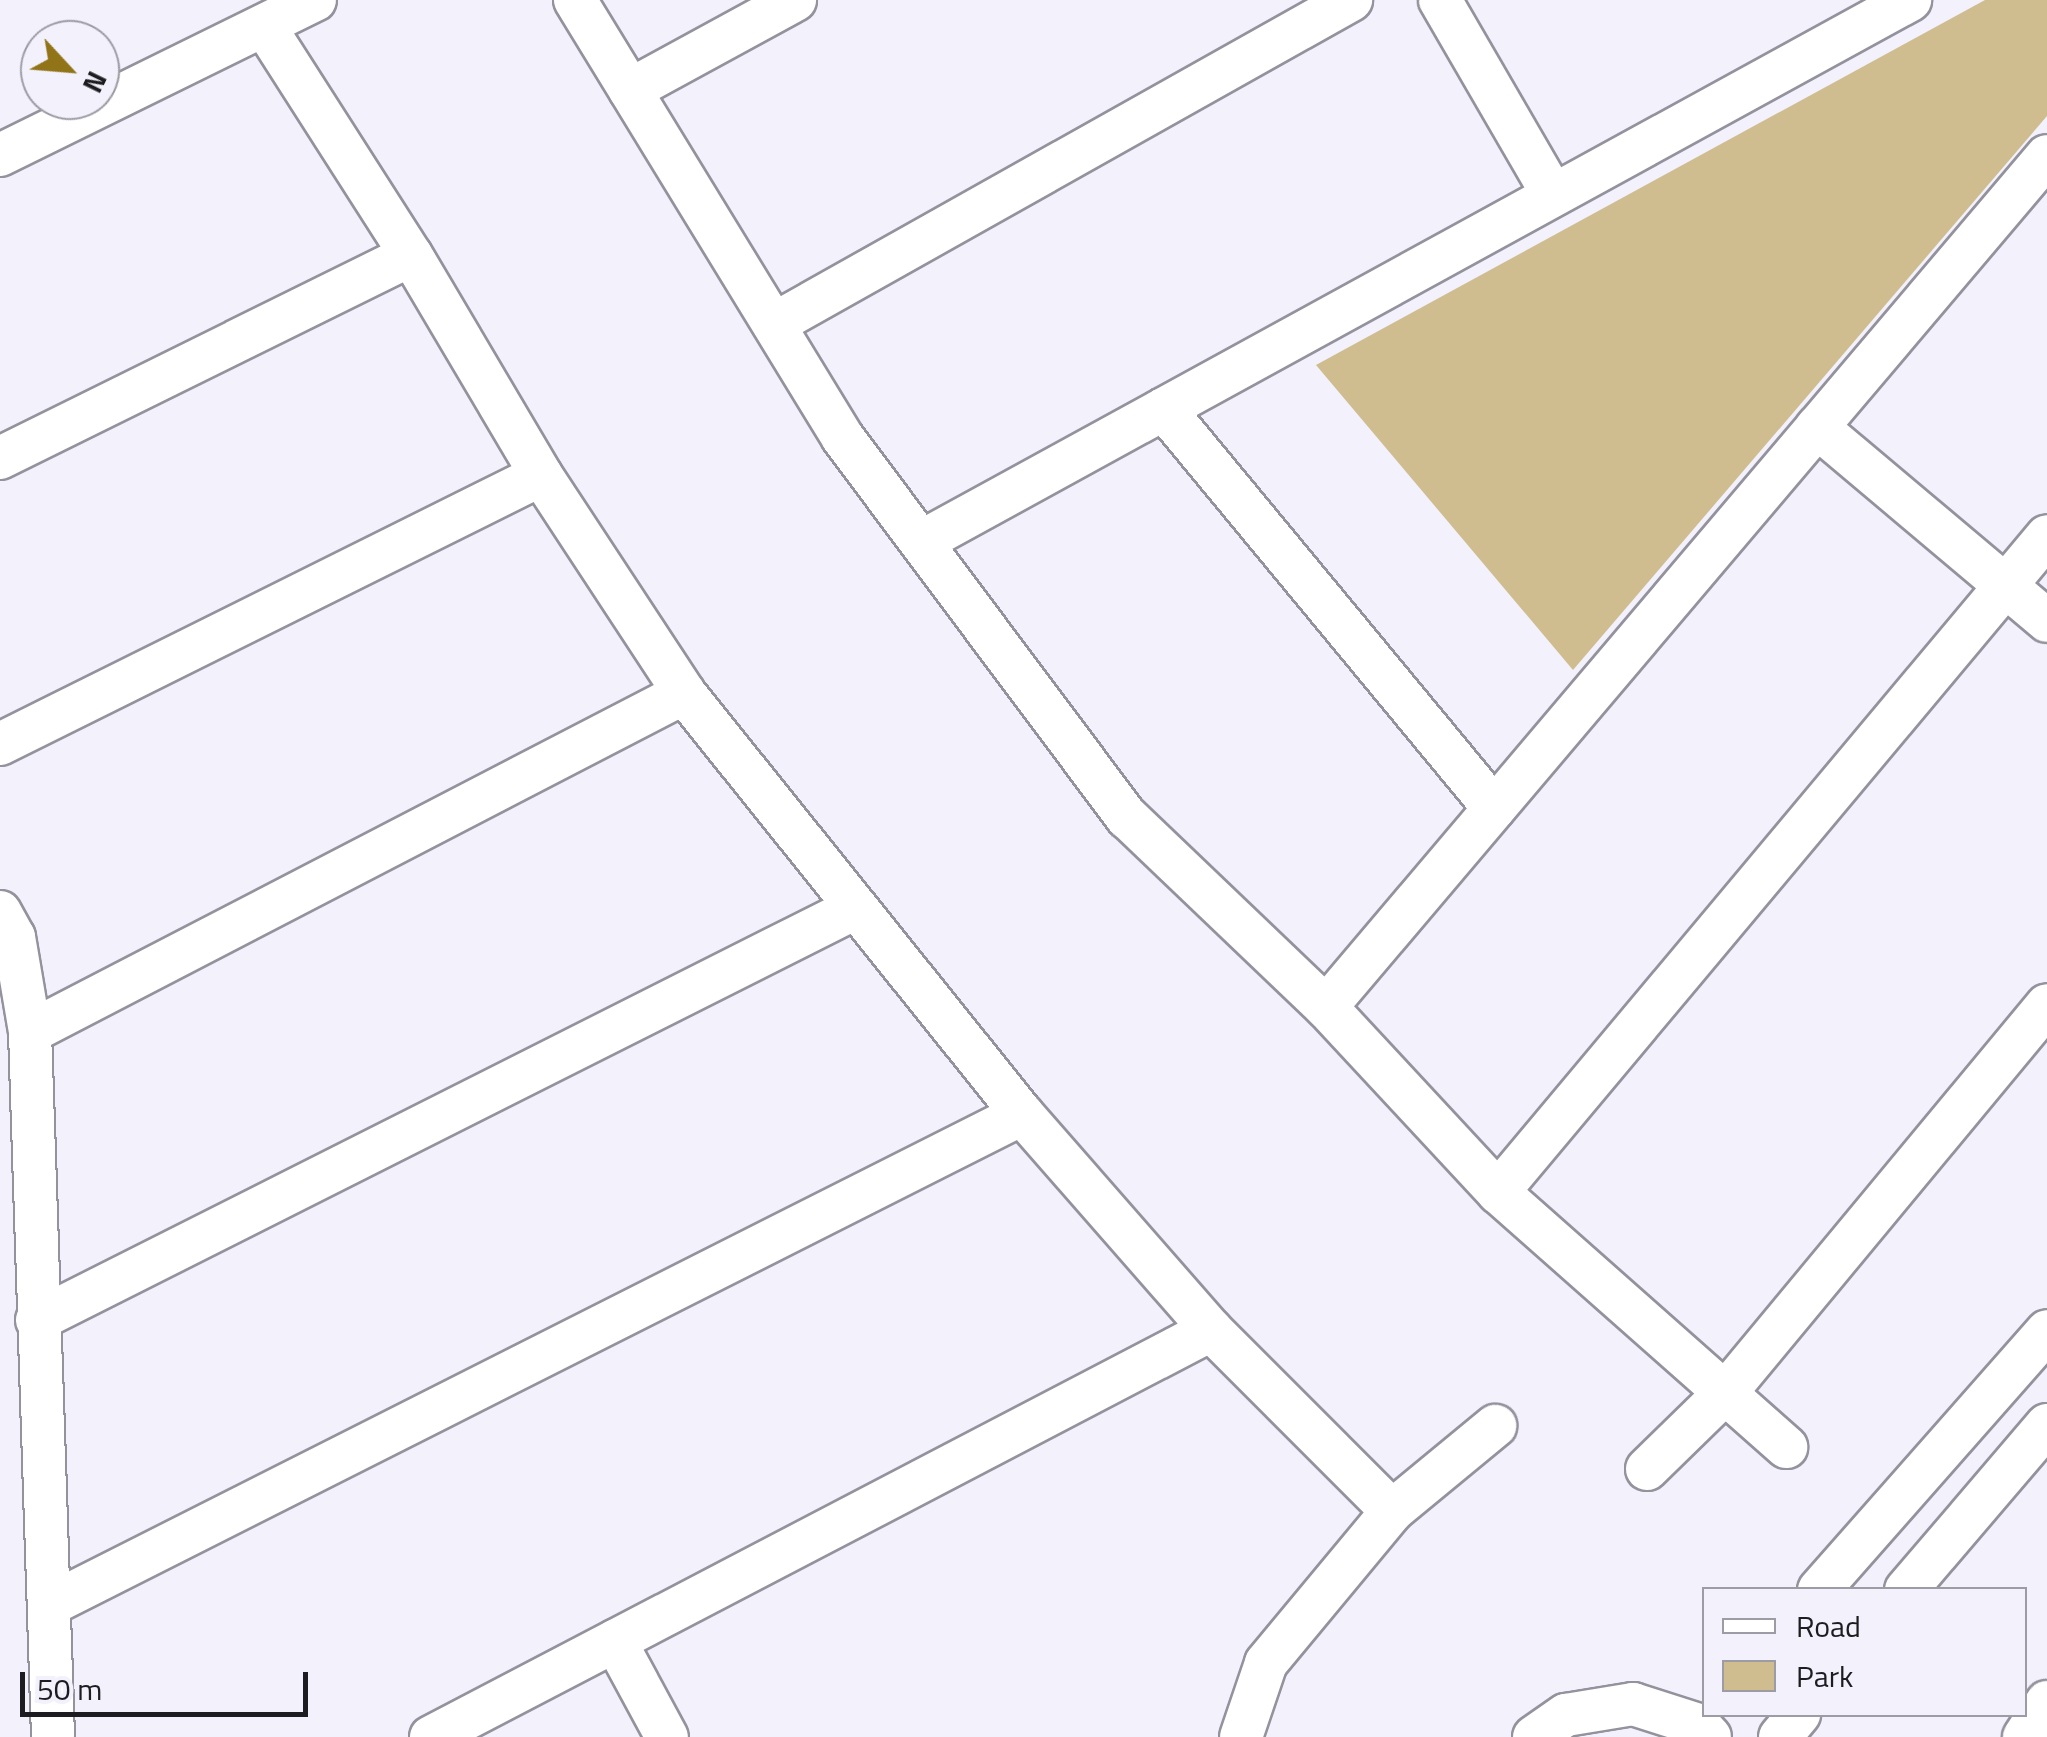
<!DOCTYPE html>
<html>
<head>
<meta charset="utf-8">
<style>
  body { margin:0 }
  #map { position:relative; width:2047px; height:1737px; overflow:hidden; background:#f2f1fc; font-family:"Titillium Web",sans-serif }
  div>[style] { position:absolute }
  .green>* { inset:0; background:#cfbd8f }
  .roads { filter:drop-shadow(2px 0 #93929d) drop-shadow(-2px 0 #93929d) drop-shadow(0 2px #93929d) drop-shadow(0 -2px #93929d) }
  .minor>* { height:42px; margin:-21px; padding:0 21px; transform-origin:21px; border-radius:21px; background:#fff }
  span { translate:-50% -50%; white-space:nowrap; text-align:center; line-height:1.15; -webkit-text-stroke:8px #f2f1fc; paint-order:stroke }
  .legend { position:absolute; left:1702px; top:1587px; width:325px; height:130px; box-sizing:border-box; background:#f2f1fc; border:2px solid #9d9ca4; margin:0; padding:12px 18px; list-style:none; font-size:30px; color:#1d1d21 }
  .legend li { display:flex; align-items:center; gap:20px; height:50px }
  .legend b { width:50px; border:2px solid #9d9ca4 }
  .north { position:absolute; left:20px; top:20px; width:100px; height:100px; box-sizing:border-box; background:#f2f1fc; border:2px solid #9d9ca4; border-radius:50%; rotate:116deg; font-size:28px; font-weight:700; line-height:40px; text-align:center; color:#1d1d21 }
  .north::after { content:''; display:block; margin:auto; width:35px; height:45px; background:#917318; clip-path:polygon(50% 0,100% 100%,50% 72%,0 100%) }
  .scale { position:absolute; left:20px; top:1672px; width:288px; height:45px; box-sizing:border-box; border:5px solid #1d1d21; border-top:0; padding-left:12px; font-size:30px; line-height:35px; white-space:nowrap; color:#1d1d21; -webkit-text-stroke:8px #f2f1fc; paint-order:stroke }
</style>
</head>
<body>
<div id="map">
  <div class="green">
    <i style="clip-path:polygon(1985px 0,2047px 0,2047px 116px,1573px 670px,1316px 365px)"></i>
  </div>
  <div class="roads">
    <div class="minor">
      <i style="left:575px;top:0;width:513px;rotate:58.54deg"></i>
      <i style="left:843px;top:438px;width:474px;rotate:53.2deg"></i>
      <i style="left:1127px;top:817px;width:275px;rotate:43.7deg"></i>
      <i style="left:1326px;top:1007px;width:253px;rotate:47.1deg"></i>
      <i style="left:1498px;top:1192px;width:385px;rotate:41.5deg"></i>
      <i style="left:1440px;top:0;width:225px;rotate:59.9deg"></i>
      <i style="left:265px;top:27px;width:271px;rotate:57.4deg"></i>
      <i style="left:411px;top:255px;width:256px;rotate:59.4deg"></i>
      <i style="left:541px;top:475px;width:261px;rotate:56.7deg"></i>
      <i style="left:684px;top:693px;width:540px;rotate:51.24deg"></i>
      <i style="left:1022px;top:1114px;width:287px;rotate:48.8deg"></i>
      <i style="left:1211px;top:1330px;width:256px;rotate:45deg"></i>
      <i style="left:630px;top:90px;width:188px;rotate:-28.6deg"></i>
      <i style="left:0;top:155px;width:351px;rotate:-26.2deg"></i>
      <i style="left:774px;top:324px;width:662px;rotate:-29.32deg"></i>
      <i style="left:1164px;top:409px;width:518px;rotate:50.41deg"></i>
      <i style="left:1817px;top:427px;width:301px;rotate:40.1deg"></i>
      <i style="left:0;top:458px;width:458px;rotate:-26.3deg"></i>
      <i style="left:921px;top:542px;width:1128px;rotate:-28.72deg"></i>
      <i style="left:0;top:744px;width:604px;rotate:-26.44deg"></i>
      <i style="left:0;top:912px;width:29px;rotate:61deg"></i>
      <i style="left:14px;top:937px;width:96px;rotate:80.4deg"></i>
      <i style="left:30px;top:1032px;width:705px;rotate:88.13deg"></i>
      <i style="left:1326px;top:1007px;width:1115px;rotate:-49.73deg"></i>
      <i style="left:30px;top:1032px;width:737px;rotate:-27.4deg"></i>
      <i style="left:1498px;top:1192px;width:855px;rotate:-50.07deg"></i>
      <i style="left:37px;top:1320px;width:914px;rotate:-26.73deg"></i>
      <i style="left:1647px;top:1469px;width:112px;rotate:-44.3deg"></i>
      <i style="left:1727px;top:1391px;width:501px;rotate:-50.34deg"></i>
      <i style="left:1819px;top:1590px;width:345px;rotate:-48.6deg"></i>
      <i style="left:1906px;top:1590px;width:217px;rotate:-49.5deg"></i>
      <i style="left:49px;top:1605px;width:1090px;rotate:-26.78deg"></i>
      <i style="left:615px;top:1641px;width:109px;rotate:61.6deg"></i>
      <i style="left:431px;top:1737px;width:880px;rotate:-27.56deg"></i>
      <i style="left:1241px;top:1737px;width:78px;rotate:-71.3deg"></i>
      <i style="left:1266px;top:1663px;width:197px;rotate:-50.3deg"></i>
      <i style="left:1392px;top:1511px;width:134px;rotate:-39.5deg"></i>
      <i style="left:1534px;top:1737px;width:39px;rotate:-35deg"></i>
      <i style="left:1566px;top:1715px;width:68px;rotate:-9.3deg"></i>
      <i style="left:1633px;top:1704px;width:69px;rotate:17.7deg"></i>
      <i style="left:1699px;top:1725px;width:16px;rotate:47deg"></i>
      <i style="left:1780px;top:1737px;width:30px;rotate:-50deg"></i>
      <i style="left:2024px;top:1737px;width:42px;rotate:-56.7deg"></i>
    </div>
  </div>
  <ul class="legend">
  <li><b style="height:12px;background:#fff"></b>Road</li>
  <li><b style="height:28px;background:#cfbd8f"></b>Park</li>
  </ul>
  <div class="north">N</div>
  <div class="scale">50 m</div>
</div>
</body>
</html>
